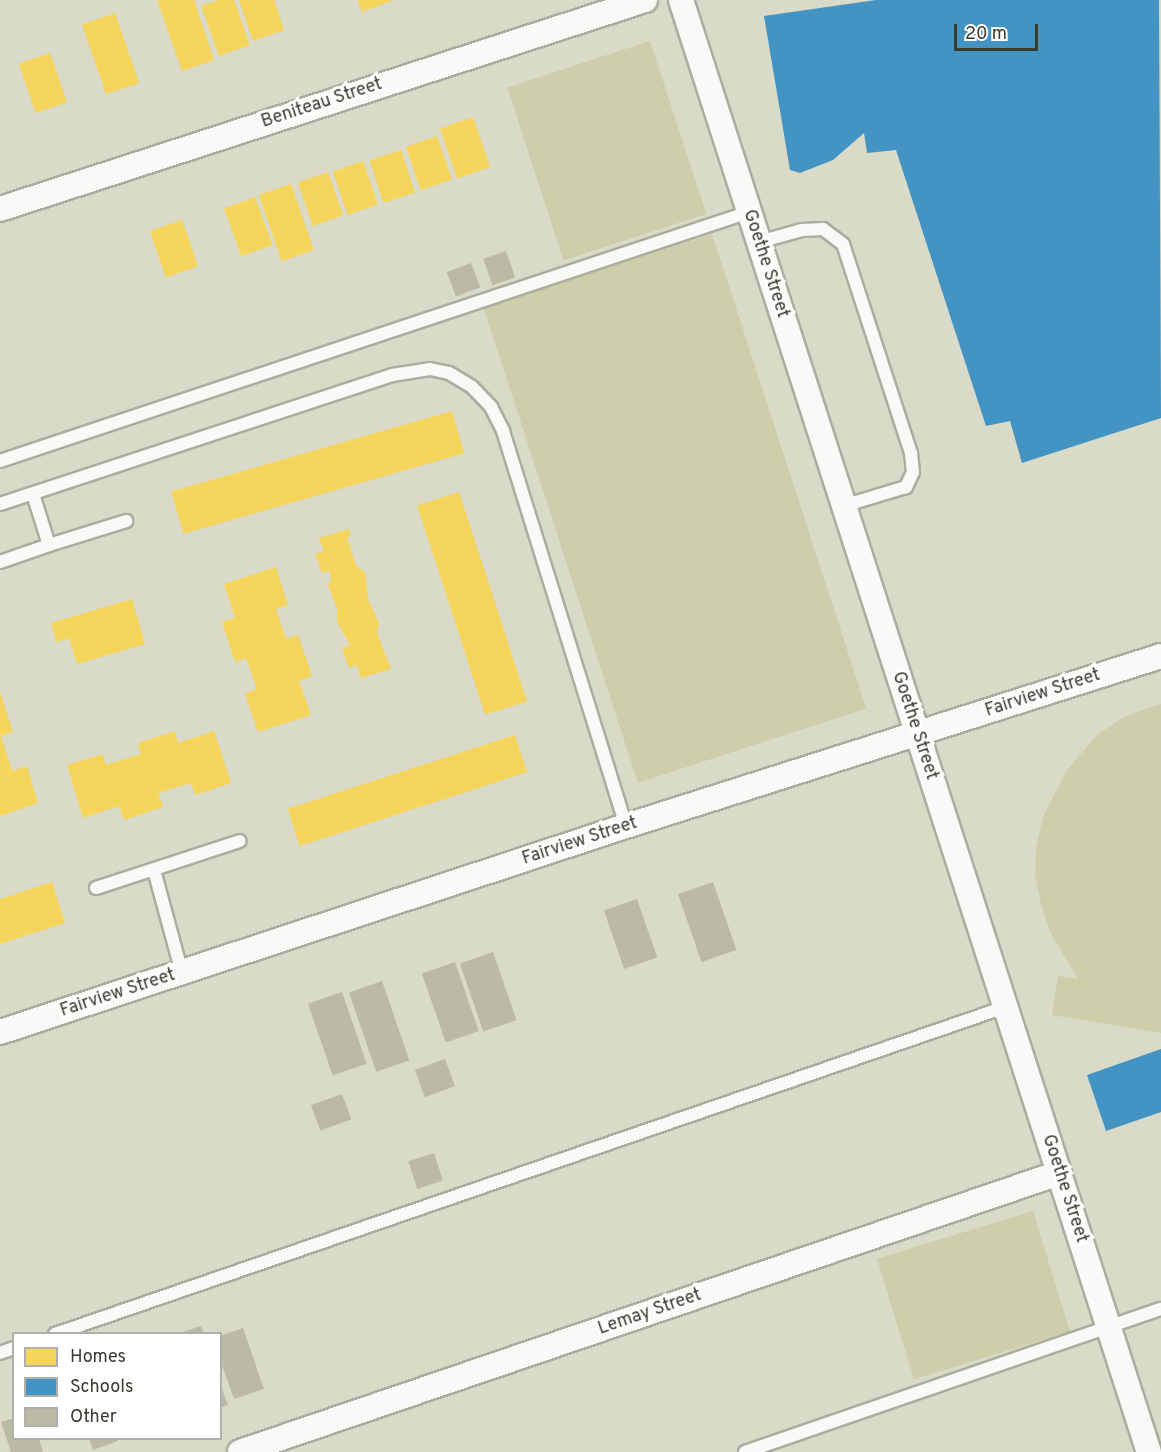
<!DOCTYPE html>
<html>
<head>
<meta charset="utf-8">
<style>
  body { margin:0 }
  #map { position:relative; width:1161px; height:1452px; overflow:hidden; background:#d9dac7; font-family:Overpass,sans-serif }
  div>[style] { position:absolute }
  .green>* { inset:0; background:#cdceaa; transform-origin:0 0 }
  .homes>* { inset:0; background:#f6d55c; transform-origin:0 0 }
  .schools>* { inset:0; background:#4393c3 }
  .building>* { inset:0; background:#bbbba5; transform-origin:0 0 }
  .roads { filter:drop-shadow(2px 0 #adad9f) drop-shadow(-2px 0 #adad9f) drop-shadow(0 2px #adad9f) drop-shadow(0 -2px #adad9f) }
  .lane>* { height:12px; margin:-6px; padding:0 6px; transform-origin:6px; border-radius:6px; background:#f9f9f7 }
  .street>* { height:24px; margin:-12px; padding:0 12px; transform-origin:12px; border-radius:12px; background:#f9f9f7 }
  span { translate:-50% -50%; white-space:nowrap; text-align:center; line-height:1.15; -webkit-text-stroke:6px #fff; paint-order:stroke }
  .street-label { font-size:18px; color:#39392c }
  .legend { position:absolute; left:12px; top:1332px; width:210px; height:108px; box-sizing:border-box; background:#fff; border:2px solid #b0b0ab; margin:0; padding:8px 10px; list-style:none; font-size:18px; color:#39392c }
  .legend li { display:flex; align-items:center; gap:12px; height:30px }
  .legend b { width:30px; border:2px solid #b0b0ab }
  .scale { position:absolute; left:954px; top:24px; width:84px; height:27px; box-sizing:border-box; border:3px solid #39392c; border-top:0; padding-left:8px; font-size:18px; line-height:21px; white-space:nowrap; color:#39392c; -webkit-text-stroke:4px #fff; paint-order:stroke }
</style>
</head>
<body>
<div id="map">
  <div class="green">
    <i style="left:650px;top:41px;width:182px;height:150px;rotate:72deg"></i>
    <i style="left:712px;top:234px;width:499px;height:240px;rotate:72deg"></i>
    <i style="clip-path:polygon(1161px 704px,1161px 1033px,1052px 1015px,1058px 976px,1078px 979px,1050px 932px,1042px 908px,1035px 876px,1036px 848px,1043px 817px,1067px 770px,1097px 735px,1126px 716px)"></i>
    <i style="left:1033px;top:1211px;width:126px;height:163px;rotate:73deg"></i>
  </div>
  <div class="homes">
    <i style="clip-path:polygon(157px 0,194px 0,214px 60px,182px 71px)"></i>
    <i style="clip-path:polygon(219px 0,234px 0,250px 45px,219px 56px,201px 6px)"></i>
    <i style="clip-path:polygon(239px 0,274px 0,284px 30px,253px 41px)"></i>
    <i style="clip-path:polygon(358px 0,394px 0,362px 12px)"></i>
    <i style="left:115px;top:13px;width:74px;height:35px;rotate:71deg"></i>
    <i style="left:50px;top:53px;width:52px;height:33px;rotate:71deg"></i>
    <i style="left:473px;top:117px;width:53px;height:35px;rotate:71deg"></i>
    <i style="left:437px;top:136px;width:46px;height:33px;rotate:71deg"></i>
    <i style="left:401px;top:150px;width:45px;height:33px;rotate:72deg"></i>
    <i style="left:363px;top:161px;width:46px;height:32px;rotate:71deg"></i>
    <i style="left:328px;top:172px;width:46px;height:32px;rotate:71deg"></i>
    <i style="left:291px;top:184px;width:70px;height:34px;rotate:71deg"></i>
    <i style="left:255px;top:197px;width:51px;height:33px;rotate:70deg"></i>
    <i style="left:182px;top:220px;width:49px;height:34px;rotate:71deg"></i>
    <i style="left:452px;top:411px;width:44px;height:292px;rotate:74deg"></i>
    <i style="left:459px;top:492px;width:220px;height:44px;rotate:72deg"></i>
    <i style="clip-path:polygon(349px 529px,351px 536px,347px 537px,356px 566px,365px 572px,368px 599px,379px 623px,377px 633px,391px 669px,361px 678px,357px 665px,349px 668px,342px 648px,350px 645px,337px 622px,337px 608px,327px 583px,332px 581px,329px 571px,322px 573px,315px 554px,324px 551px,319px 538px)"></i>
    <i style="clip-path:polygon(276px 567px,288px 605px,276px 609px,286px 639px,298px 635px,312px 676px,299px 681px,311px 715px,258px 732px,245px 694px,257px 689px,246px 658px,235px 662px,222px 622px,235px 618px,224px 584px)"></i>
    <i style="clip-path:polygon(132px 599px,145px 644px,77px 664px,69px 638px,56px 642px,51px 623px)"></i>
    <i style="clip-path:polygon(0 692px,13px 732px,1px 736px,12px 771px,27px 766px,38px 803px,0 816px)"></i>
    <i style="clip-path:polygon(175px 731px,178px 743px,214px 731px,231px 783px,195px 795px,191px 783px,158px 793px,163px 807px,124px 820px,119px 806px,83px 818px,67px 765px,103px 754px,106px 765px,141px 754px,138px 743px)"></i>
    <i style="left:515px;top:735px;width:39px;height:239px;rotate:72deg"></i>
    <i style="clip-path:polygon(52px 882px,65px 923px,0 944px,0 899px)"></i>
  </div>
  <div class="schools">
    <i style="clip-path:polygon(876px 0,1159px 0,1161px 418px,1022px 463px,1010px 421px,986px 426px,896px 150px,867px 153px,864px 133px,833px 160px,800px 173px,790px 170px,764px 16px)"></i>
    <i style="clip-path:polygon(1161px 1049px,1161px 1112px,1106px 1131px,1087px 1075px)"></i>
  </div>
  <div class="building">
    <i style="left:506px;top:251px;width:28px;height:24px;rotate:71deg"></i>
    <i style="left:471px;top:263px;width:26px;height:26px;rotate:69deg"></i>
    <i style="left:713px;top:882px;width:72px;height:37px;rotate:71deg"></i>
    <i style="left:637px;top:899px;width:62px;height:35px;rotate:71deg"></i>
    <i style="left:493px;top:952px;width:72px;height:35px;rotate:71deg"></i>
    <i style="left:455px;top:962px;width:73px;height:35px;rotate:71deg"></i>
    <i style="left:382px;top:981px;width:84px;height:35px;rotate:71deg"></i>
    <i style="left:342px;top:992px;width:76px;height:36px;rotate:71deg"></i>
    <i style="left:445px;top:1059px;width:29px;height:32px;rotate:70deg"></i>
    <i style="left:342px;top:1094px;width:27px;height:33px;rotate:70deg"></i>
    <i style="left:434px;top:1153px;width:29px;height:27px;rotate:72deg"></i>
    <i style="clip-path:polygon(201px 1326px,204px 1334px,180px 1334px,180px 1333px)"></i>
    <i style="clip-path:polygon(243px 1328px,264px 1389px,234px 1399px,220px 1360px,220px 1336px)"></i>
    <i style="clip-path:polygon(220px 1384px,228px 1405px,220px 1408px)"></i>
    <i style="clip-path:polygon(14px 1418px,14px 1438px,39px 1438px,43px 1452px,11px 1452px,1px 1422px)"></i>
    <i style="clip-path:polygon(89px 1438px,117px 1438px,118px 1441px,93px 1450px)"></i>
  </div>
  <div class="roads">
    <div class="lane">
      <i style="left:759px;top:242px;width:45px;rotate:-15.6deg"></i>
      <i style="left:802px;top:230px;width:21px;rotate:-3deg"></i>
      <i style="left:823px;top:229px;width:25px;rotate:37deg"></i>
      <i style="left:843px;top:244px;width:220px;rotate:72deg"></i>
      <i style="left:911px;top:453px;width:19px;rotate:84deg"></i>
      <i style="left:913px;top:472px;width:17px;rotate:115deg"></i>
      <i style="left:906px;top:487px;width:66px;rotate:163.2deg"></i>
      <i style="left:0;top:461px;width:789px;rotate:-18.39deg"></i>
      <i style="left:0;top:504px;width:413px;rotate:-18.2deg"></i>
      <i style="left:392px;top:375px;width:38px;rotate:-9deg"></i>
      <i style="left:430px;top:369px;width:19px;rotate:12deg"></i>
      <i style="left:449px;top:373px;width:27px;rotate:31deg"></i>
      <i style="left:472px;top:387px;width:28px;rotate:46deg"></i>
      <i style="left:491px;top:407px;width:27px;rotate:63deg"></i>
      <i style="left:503px;top:431px;width:414px;rotate:72.7deg"></i>
      <i style="left:49px;top:545px;width:81px;rotate:-17.3deg"></i>
      <i style="left:0;top:562px;width:52px;rotate:-19.1deg"></i>
      <i style="left:49px;top:545px;width:53px;rotate:-107.4deg"></i>
      <i style="left:154px;top:870px;width:107px;rotate:74.8deg"></i>
      <i style="left:96px;top:888px;width:151px;rotate:-18.1deg"></i>
      <i style="left:55px;top:1334px;width:1005px;rotate:-18.99deg"></i>
      <i style="left:0;top:1353px;width:15px;rotate:-20deg"></i>
      <i style="left:745px;top:1452px;width:440px;rotate:-19deg"></i>
    </div>
    <div class="street">
      <i style="left:681px;top:0;width:1526px;rotate:72.14deg"></i>
      <i style="left:0;top:209px;width:678px;rotate:-17.95deg"></i>
      <i style="left:0;top:1032px;width:659px;rotate:-18.22deg"></i>
      <i style="left:626px;top:826px;width:561px;rotate:-17.63deg"></i>
      <i style="left:240px;top:1452px;width:865px;rotate:-18.81deg"></i>
    </div>
  </div>
  <div class="street-label">
    <span style="left:322px;top:104px;rotate:-18deg">Beniteau Street</span>
    <span style="left:765px;top:264px;rotate:72deg">Goethe Street</span>
    <span style="left:1043px;top:694px;rotate:-18deg">Fairview Street</span>
    <span style="left:914px;top:726px;rotate:72deg">Goethe Street</span>
    <span style="left:580px;top:842px;rotate:-18deg">Fairview Street</span>
    <span style="left:118px;top:994px;rotate:-18deg">Fairview Street</span>
    <span style="left:1064px;top:1189px;rotate:72deg">Goethe Street</span>
    <span style="left:650px;top:1313px;rotate:-19deg">Lemay Street</span>
  </div>
  <ul class="legend">
  <li><b style="height:16px;background:#f6d55c"></b>Homes</li>
  <li><b style="height:16px;background:#4393c3"></b>Schools</li>
  <li><b style="height:16px;background:#bbbba5"></b>Other</li>
  </ul>
  <div class="scale">20 m</div>
</div>
</body>
</html>
